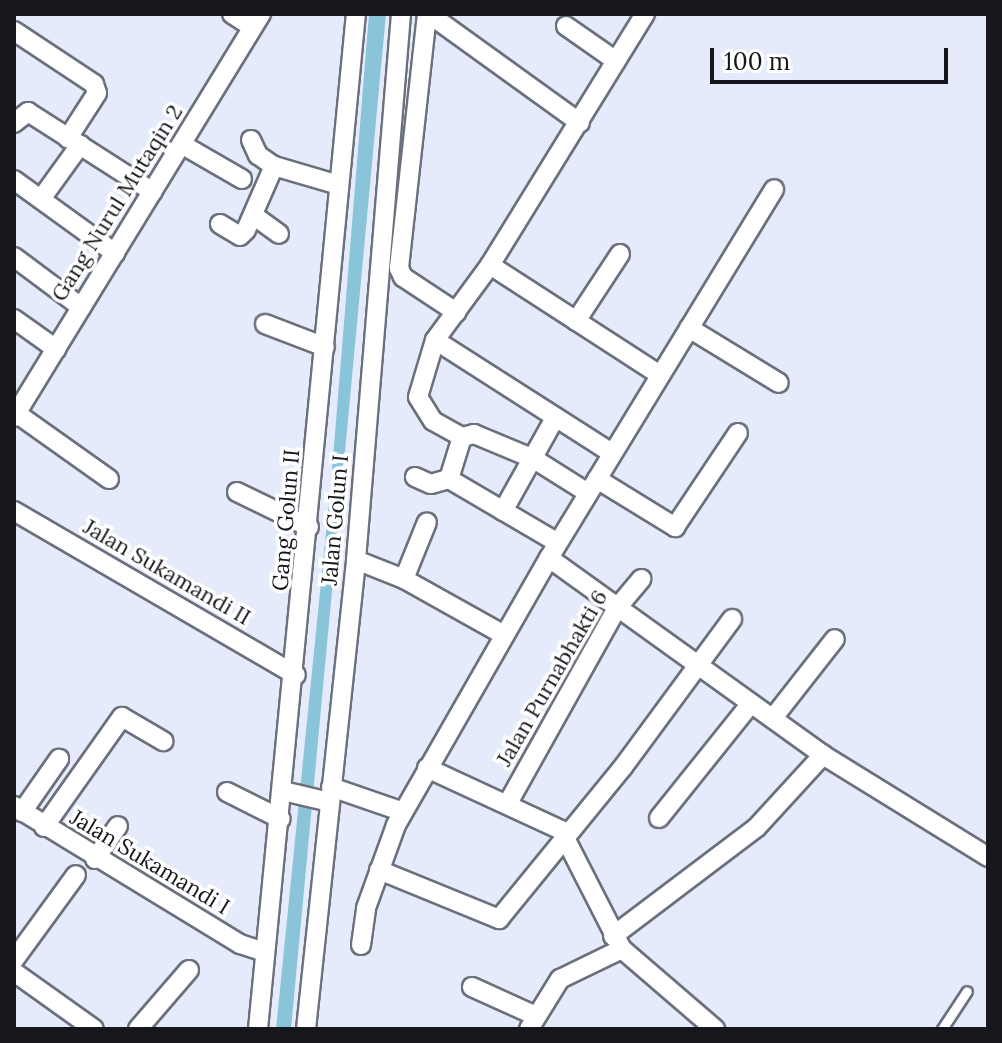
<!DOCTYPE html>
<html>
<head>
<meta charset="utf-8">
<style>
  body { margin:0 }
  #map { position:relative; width:1002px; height:1043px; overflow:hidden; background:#e5ebfa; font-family:Lora,serif }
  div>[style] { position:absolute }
  .water>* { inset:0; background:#8ac4d9 }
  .roads { filter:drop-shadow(2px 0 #6b707d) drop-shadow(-2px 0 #6b707d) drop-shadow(0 2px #6b707d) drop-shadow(0 -2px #6b707d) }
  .lane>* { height:9px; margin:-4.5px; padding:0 4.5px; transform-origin:4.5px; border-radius:4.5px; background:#fff }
  .street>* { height:18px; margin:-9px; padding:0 9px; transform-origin:9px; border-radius:9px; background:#fff }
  span { translate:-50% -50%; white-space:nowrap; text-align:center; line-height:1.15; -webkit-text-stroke:7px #fff; paint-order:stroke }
  .street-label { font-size:22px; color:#15171c }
  .frame { position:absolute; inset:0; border:16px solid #15171c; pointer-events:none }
  .scale { position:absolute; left:710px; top:48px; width:238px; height:36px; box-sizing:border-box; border:4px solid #15171c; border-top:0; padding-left:10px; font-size:24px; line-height:28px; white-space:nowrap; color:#15171c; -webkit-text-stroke:6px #fff; paint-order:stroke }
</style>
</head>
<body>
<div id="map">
  <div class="water">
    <i style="clip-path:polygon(369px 14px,386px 14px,291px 1029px,276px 1029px,331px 483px)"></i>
  </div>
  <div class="roads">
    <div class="lane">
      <i style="left:942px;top:1029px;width:45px;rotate:-56.7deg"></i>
    </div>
    <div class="street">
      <i style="left:232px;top:14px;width:24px;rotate:33deg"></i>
      <i style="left:427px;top:14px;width:256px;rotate:96.3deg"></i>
      <i style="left:399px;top:268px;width:10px;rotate:66deg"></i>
      <i style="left:403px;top:277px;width:64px;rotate:33.4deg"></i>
      <i style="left:429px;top:14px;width:186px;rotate:35.8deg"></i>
      <i style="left:566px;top:26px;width:61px;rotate:35deg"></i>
      <i style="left:14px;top:31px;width:96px;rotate:33.5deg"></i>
      <i style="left:94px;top:84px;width:9px;rotate:72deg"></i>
      <i style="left:97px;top:93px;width:54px;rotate:122.8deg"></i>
      <i style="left:14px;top:123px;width:18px;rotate:-38deg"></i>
      <i style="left:28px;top:112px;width:148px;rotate:32.6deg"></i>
      <i style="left:251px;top:140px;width:17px;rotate:65deg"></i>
      <i style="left:258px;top:155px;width:19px;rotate:35deg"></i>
      <i style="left:274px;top:166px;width:68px;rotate:16.3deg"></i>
      <i style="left:183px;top:145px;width:68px;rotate:30deg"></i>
      <i style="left:14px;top:180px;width:125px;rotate:35.9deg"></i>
      <i style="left:41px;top:199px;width:67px;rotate:-54.2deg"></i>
      <i style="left:253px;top:215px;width:32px;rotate:36deg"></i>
      <i style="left:220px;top:224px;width:23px;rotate:31deg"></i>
      <i style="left:240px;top:236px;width:8px;rotate:-45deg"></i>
      <i style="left:246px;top:230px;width:70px;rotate:-66.4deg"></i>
      <i style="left:14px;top:257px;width:84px;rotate:36.7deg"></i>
      <i style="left:490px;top:265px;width:202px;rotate:32.9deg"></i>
      <i style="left:14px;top:319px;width:52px;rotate:35.5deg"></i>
      <i style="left:576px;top:321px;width:80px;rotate:-56.7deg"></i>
      <i style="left:265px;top:324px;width:64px;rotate:21deg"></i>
      <i style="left:689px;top:328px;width:105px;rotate:31.4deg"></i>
      <i style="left:435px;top:340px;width:210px;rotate:32.6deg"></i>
      <i style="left:16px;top:413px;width:114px;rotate:35.4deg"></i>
      <i style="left:14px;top:417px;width:473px;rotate:-58.5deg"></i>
      <i style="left:462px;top:437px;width:44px;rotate:107.2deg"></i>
      <i style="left:449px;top:479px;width:126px;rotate:30.4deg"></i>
      <i style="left:415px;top:477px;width:17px;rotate:24deg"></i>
      <i style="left:431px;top:484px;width:19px;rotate:-16deg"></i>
      <i style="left:597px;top:479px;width:92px;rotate:31.6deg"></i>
      <i style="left:675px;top:527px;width:113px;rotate:-56.2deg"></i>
      <i style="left:237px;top:492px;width:80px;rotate:25.9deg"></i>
      <i style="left:588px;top:493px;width:64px;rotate:-147.8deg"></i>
      <i style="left:534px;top:459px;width:65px;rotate:-157.4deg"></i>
      <i style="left:474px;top:434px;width:12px;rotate:166deg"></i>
      <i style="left:462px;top:437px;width:33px;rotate:-151deg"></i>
      <i style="left:433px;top:421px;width:28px;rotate:-122deg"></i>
      <i style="left:418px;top:397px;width:59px;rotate:-73.4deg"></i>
      <i style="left:435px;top:340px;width:93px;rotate:-53.7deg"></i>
      <i style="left:490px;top:265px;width:295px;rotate:-58.3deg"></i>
      <i style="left:14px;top:511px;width:326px;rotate:30.2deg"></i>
      <i style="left:503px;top:511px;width:107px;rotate:-60.8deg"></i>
      <i style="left:549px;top:558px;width:337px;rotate:35.7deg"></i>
      <i style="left:823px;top:755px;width:194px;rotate:31.7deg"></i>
      <i style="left:356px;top:560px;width:52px;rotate:21.6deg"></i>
      <i style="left:404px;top:579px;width:115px;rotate:29.2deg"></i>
      <i style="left:404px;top:579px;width:61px;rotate:-68deg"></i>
      <i style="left:773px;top:718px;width:100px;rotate:-51.9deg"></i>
      <i style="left:427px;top:768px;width:148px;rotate:24.8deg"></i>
      <i style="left:561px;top:830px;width:134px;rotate:62.9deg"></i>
      <i style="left:622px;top:949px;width:123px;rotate:40.7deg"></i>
      <i style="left:331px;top:787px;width:76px;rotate:19.1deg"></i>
      <i style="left:283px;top:791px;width:48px;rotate:13.2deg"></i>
      <i style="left:227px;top:792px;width:60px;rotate:26.6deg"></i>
      <i style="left:508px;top:803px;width:223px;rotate:-60.8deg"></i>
      <i style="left:617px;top:608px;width:38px;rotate:-50deg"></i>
      <i style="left:14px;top:806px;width:265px;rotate:31.4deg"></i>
      <i style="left:240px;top:944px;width:26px;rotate:18deg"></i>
      <i style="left:22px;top:812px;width:65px;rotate:-55.1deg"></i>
      <i style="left:659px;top:818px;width:147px;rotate:-51.3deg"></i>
      <i style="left:44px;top:827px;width:135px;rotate:-54.7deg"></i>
      <i style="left:122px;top:717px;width:48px;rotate:30.3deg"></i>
      <i style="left:95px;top:859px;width:40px;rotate:-55.1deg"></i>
      <i style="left:379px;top:870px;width:130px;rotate:22.2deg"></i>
      <i style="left:499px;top:919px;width:196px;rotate:-50.8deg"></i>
      <i style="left:623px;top:767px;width:184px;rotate:-53.6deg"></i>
      <i style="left:613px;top:936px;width:181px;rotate:-37.1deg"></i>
      <i style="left:757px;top:827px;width:98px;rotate:-47.5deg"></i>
      <i style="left:361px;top:945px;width:37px;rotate:-82deg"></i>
      <i style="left:366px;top:908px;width:88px;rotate:-70.1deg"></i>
      <i style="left:396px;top:825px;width:308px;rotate:-60.2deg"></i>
      <i style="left:549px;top:558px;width:432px;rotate:-58.6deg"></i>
      <i style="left:14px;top:960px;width:105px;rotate:-53.9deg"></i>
      <i style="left:14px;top:972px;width:98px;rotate:35.5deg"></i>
      <i style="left:472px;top:987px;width:70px;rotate:24.4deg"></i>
      <i style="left:138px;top:1029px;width:78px;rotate:-49.2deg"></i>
      <i style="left:258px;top:1029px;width:1020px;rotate:-84.49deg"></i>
      <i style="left:306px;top:1029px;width:472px;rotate:-83.9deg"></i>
      <i style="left:356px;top:560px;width:548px;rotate:-85.29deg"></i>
      <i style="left:529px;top:1029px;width:59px;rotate:-58.2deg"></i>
      <i style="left:560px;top:979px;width:69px;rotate:-25.8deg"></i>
    </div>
  </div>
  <div class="street-label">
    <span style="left:117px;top:203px;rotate:-58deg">Gang Nurul Mutaqin 2</span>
    <span style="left:286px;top:520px;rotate:-85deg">Gang Golun II</span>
    <span style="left:335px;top:520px;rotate:-85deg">Jalan Golun I</span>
    <span style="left:167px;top:572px;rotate:30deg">Jalan Sukamandi II</span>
    <span style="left:552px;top:678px;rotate:-60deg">Jalan Purnabhakti 6</span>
    <span style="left:150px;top:862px;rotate:31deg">Jalan Sukamandi I</span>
  </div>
  <div class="frame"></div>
  <div class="scale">100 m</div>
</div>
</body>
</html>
